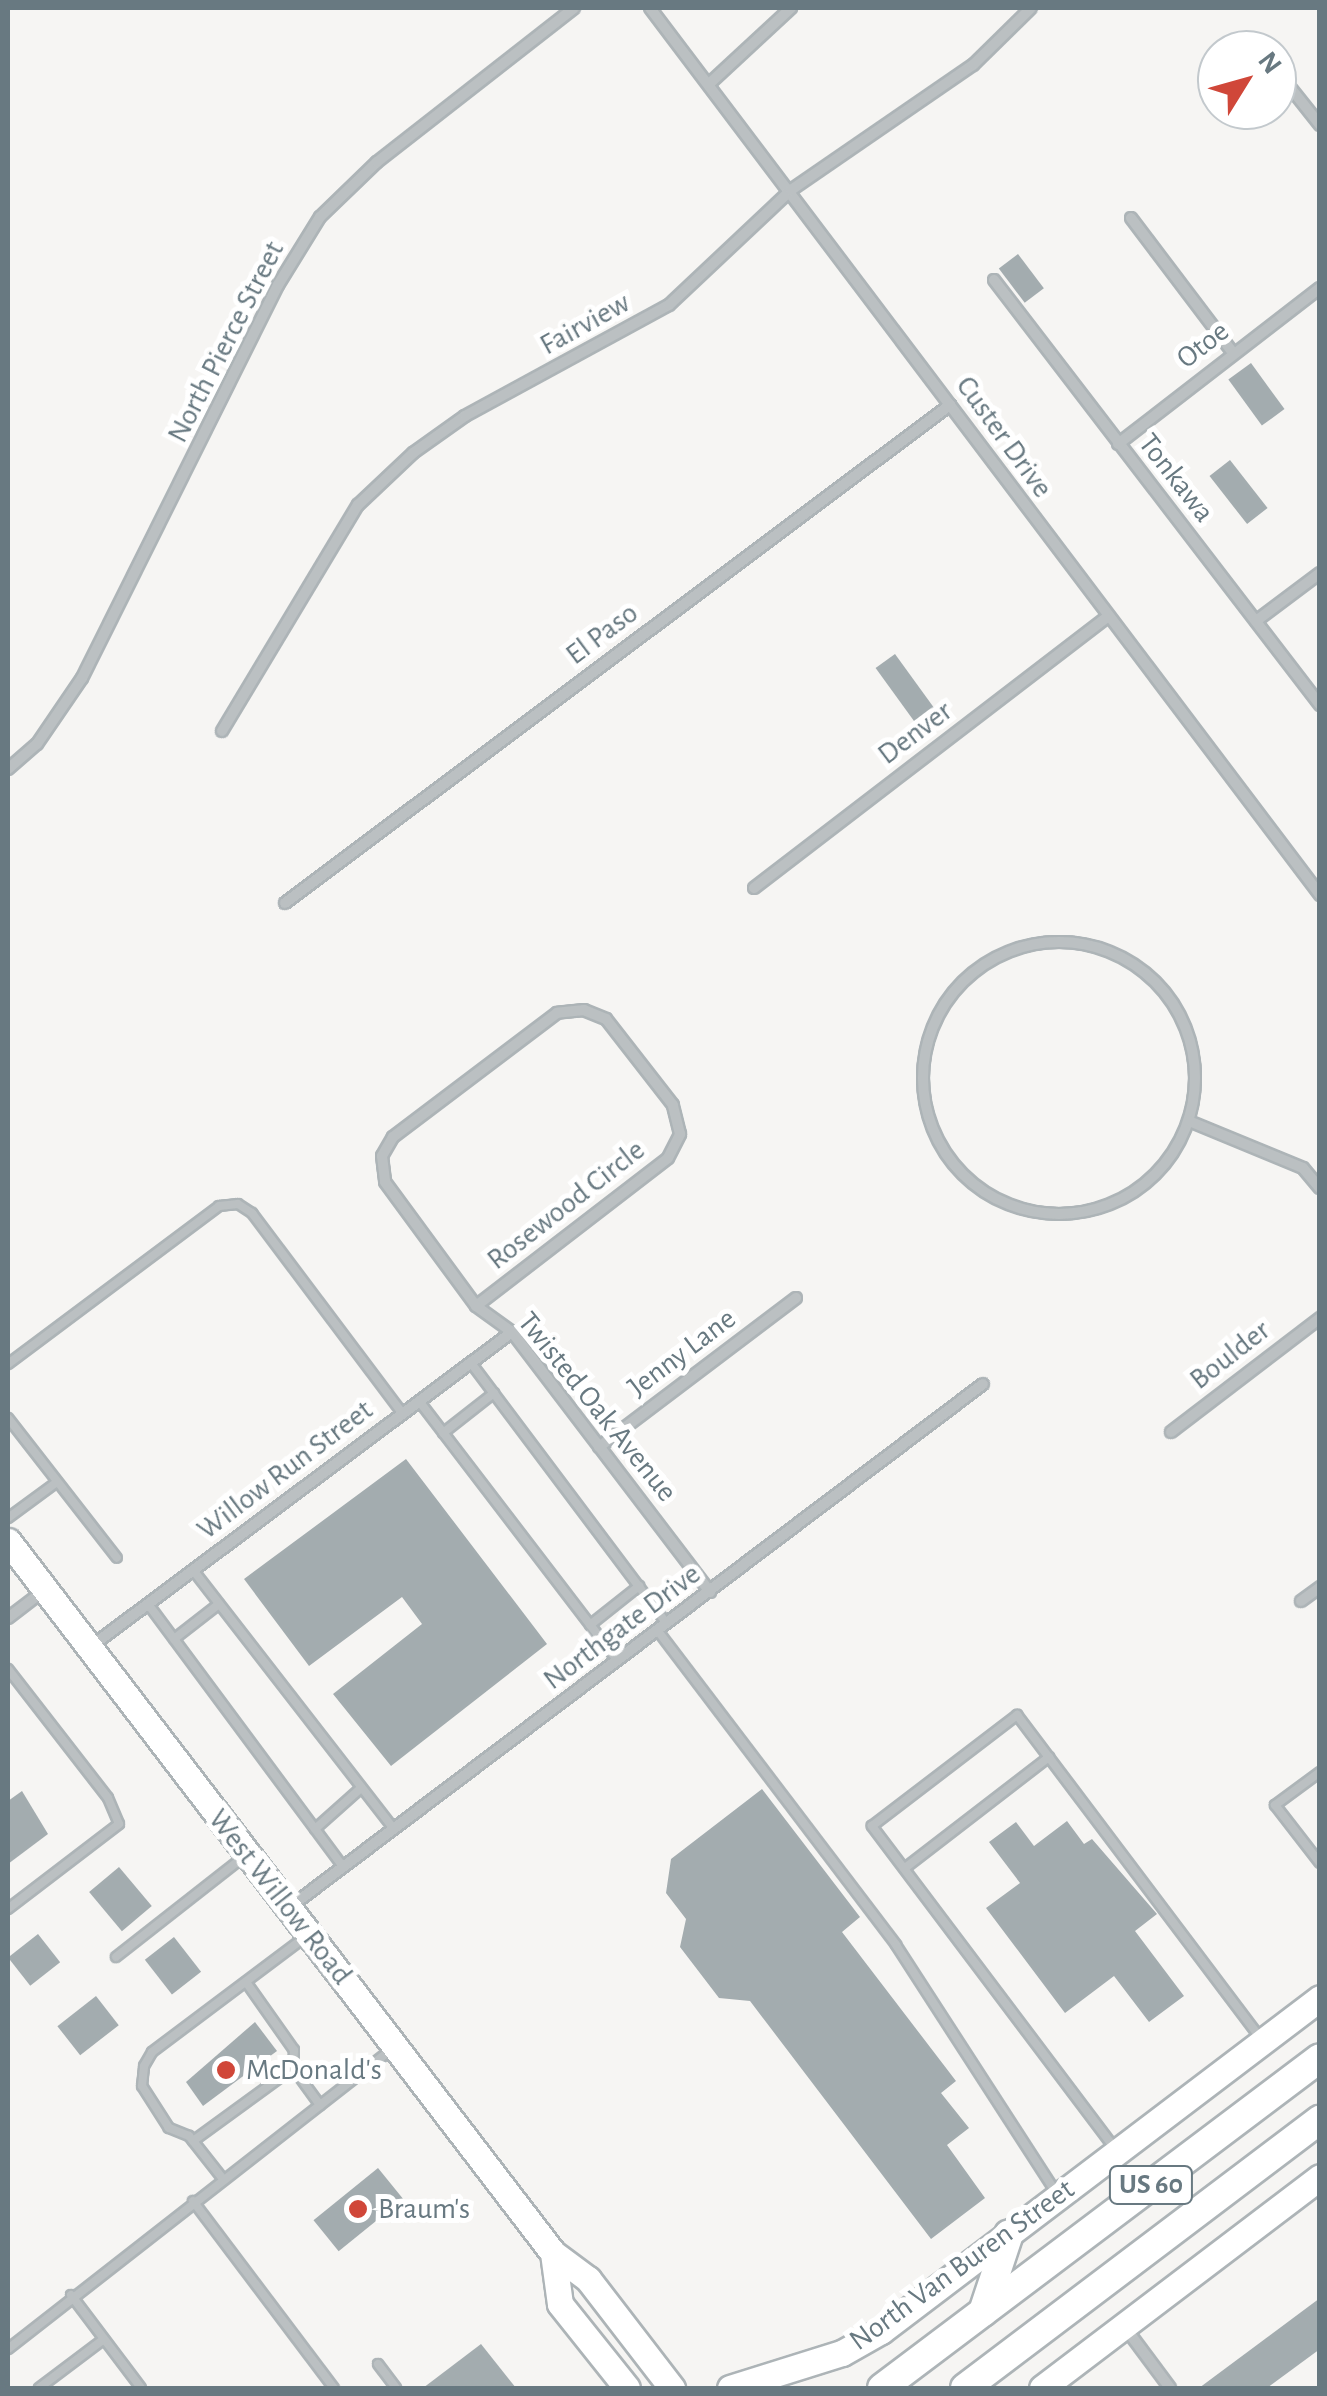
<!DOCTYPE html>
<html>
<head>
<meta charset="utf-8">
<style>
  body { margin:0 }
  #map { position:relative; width:1327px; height:2396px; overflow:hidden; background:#f6f5f3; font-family:"Alegreya Sans",sans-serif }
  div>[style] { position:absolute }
  .building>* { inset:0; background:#a3acaf; transform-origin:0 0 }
  .roads { filter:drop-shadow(2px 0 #adb4b7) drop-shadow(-2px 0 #adb4b7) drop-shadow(0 2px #adb4b7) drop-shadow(0 -2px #adb4b7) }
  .lane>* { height:8px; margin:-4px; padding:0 4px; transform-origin:4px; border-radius:4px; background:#bbc0c2 }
  .street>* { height:10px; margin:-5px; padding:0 5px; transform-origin:5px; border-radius:5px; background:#bbc0c2 }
  .street>.ring { margin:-5px; padding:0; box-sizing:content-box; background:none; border:10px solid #bbc0c2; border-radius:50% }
  .secondary>* { height:25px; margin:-12.5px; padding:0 12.5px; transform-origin:12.5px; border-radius:12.5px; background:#fff }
  .primary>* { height:28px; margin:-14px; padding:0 14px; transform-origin:14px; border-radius:14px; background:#fff }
  .dots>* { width:28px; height:28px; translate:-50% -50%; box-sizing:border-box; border:5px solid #fff; border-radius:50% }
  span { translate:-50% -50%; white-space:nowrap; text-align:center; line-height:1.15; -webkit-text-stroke:10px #fff; paint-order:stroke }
  .shield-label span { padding:2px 8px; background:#fff; border:2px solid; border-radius:8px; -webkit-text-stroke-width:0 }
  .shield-label { font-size:28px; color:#687981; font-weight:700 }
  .street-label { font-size:30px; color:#687981 }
  .poi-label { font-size:30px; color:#687981 }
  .left { translate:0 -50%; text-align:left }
  .frame { position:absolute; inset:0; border:10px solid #687981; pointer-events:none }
  .north { position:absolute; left:1197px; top:30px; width:100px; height:100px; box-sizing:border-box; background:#fff; border:2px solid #c3c9cd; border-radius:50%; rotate:53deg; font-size:28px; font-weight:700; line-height:40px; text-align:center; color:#687981 }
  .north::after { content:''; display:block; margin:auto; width:35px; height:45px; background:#d04739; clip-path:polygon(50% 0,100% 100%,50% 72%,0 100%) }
</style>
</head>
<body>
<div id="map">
  <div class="building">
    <i style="left:1018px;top:254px;width:43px;height:24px;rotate:53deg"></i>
    <i style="left:1251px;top:363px;width:57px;height:28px;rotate:54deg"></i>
    <i style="left:1230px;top:460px;width:61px;height:26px;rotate:52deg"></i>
    <i style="left:895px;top:654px;width:70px;height:24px;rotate:54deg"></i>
    <i style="clip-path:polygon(406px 1459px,547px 1644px,391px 1766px,333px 1694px,422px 1624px,402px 1597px,309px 1666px,244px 1579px)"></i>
    <i style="clip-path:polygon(762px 1789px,860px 1917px,842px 1932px,956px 2081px,941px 2093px,969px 2128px,947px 2145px,985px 2198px,931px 2239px,750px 2001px,719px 1998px,680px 1947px,686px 1919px,666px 1893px,671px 1859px)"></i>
    <i style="clip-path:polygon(22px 1791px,48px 1834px,8px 1864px,8px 1801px)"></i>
    <i style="clip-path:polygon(1067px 1821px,1084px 1844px,1092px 1839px,1157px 1914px,1135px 1931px,1184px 1996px,1149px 2022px,1114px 1976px,1065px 2013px,986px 1908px,1020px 1883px,989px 1842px,1016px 1822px,1034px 1846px)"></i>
    <i style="left:119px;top:1867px;width:51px;height:39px;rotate:50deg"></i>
    <i style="left:38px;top:1934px;width:36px;height:38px;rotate:52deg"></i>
    <i style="left:174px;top:1937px;width:44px;height:37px;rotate:52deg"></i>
    <i style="left:96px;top:1996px;width:37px;height:49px;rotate:52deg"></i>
    <i style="clip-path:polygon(255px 2022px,277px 2051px,203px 2106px,186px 2082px)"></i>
    <i style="left:378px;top:2168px;width:40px;height:83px;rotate:51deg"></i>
    <i style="clip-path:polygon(1320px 2298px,1320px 2349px,1267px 2388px,1199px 2388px)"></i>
    <i style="clip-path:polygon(481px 2344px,516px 2388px,423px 2388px)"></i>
  </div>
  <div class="roads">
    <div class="lane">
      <i style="left:471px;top:1363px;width:326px;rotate:53.1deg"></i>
      <i style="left:8px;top:1364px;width:264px;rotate:-36.8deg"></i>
      <i style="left:219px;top:1206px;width:19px;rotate:-6deg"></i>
      <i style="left:238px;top:1204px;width:17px;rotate:33deg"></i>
      <i style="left:252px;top:1213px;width:251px;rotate:53.1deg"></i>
      <i style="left:419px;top:1401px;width:327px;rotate:52.6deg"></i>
      <i style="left:8px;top:1418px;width:177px;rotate:52.1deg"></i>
      <i style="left:443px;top:1433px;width:65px;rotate:-38.1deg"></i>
      <i style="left:8px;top:1518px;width:61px;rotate:-36.3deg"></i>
      <i style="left:193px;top:1570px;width:328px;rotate:52.2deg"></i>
      <i style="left:148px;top:1604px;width:327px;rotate:53.4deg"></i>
      <i style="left:590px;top:1625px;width:63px;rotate:-38.5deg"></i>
      <i style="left:658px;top:1631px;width:394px;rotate:52.8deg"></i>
      <i style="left:896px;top:1945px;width:297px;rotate:57.1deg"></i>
      <i style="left:174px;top:1639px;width:57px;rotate:-37.9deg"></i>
      <i style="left:8px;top:1669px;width:163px;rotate:52.2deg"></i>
      <i style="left:108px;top:1798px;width:28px;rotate:67deg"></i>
      <i style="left:119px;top:1824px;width:140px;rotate:142.6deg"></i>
      <i style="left:1320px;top:1772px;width:56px;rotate:143.7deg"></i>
      <i style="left:1275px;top:1805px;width:73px;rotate:52.2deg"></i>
      <i style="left:315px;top:1829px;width:62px;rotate:-41.7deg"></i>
      <i style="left:905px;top:1868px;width:182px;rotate:-37.6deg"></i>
      <i style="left:116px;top:1957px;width:165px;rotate:-38.1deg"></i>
      <i style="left:246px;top:1982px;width:83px;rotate:54.8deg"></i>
      <i style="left:294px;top:2050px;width:18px;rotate:93deg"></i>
      <i style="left:293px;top:2068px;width:46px;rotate:53.9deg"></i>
      <i style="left:193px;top:2141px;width:124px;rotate:-36.1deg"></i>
      <i style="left:1116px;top:2150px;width:406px;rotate:-127deg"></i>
      <i style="left:872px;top:1826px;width:183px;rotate:-37.4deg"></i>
      <i style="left:1017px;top:1715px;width:403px;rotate:53deg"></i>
      <i style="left:223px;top:2179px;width:55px;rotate:-128.3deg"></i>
      <i style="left:189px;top:2136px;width:22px;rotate:-158deg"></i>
      <i style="left:169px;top:2128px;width:50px;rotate:-122.7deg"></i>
      <i style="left:142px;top:2086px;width:20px;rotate:-84deg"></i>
      <i style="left:144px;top:2066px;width:16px;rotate:-60deg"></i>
      <i style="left:152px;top:2052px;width:191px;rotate:-36.9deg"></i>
      <i style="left:193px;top:2201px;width:234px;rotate:53deg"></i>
      <i style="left:71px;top:2295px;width:116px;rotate:53deg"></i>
      <i style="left:8px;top:2349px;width:484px;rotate:-38deg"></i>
      <i style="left:378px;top:2364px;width:30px;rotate:53deg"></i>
      <i style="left:39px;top:2388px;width:81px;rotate:-37deg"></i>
    </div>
    <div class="street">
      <i style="left:650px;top:8px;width:1112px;rotate:52.93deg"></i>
      <i style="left:709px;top:84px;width:112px;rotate:-42.8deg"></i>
      <i style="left:1289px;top:86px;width:50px;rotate:51.5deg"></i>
      <i style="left:1131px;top:218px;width:169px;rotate:52.9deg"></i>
      <i style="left:994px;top:280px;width:536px;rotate:52.51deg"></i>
      <i style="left:1118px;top:444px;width:255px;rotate:-37.7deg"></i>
      <i style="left:1256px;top:621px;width:80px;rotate:-36.9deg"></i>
      <i style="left:222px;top:731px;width:264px;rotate:-59deg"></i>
      <i style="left:358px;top:505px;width:76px;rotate:-43.4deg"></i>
      <i style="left:413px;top:453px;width:64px;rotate:-35.4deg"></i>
      <i style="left:465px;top:416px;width:232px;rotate:-28.6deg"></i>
      <i style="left:669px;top:305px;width:168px;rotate:-43.3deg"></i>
      <i style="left:791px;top:190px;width:221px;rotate:-34.5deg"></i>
      <i style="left:973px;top:65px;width:81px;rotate:-44.5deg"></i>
      <i style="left:8px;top:769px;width:38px;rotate:-41deg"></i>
      <i style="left:37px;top:744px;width:80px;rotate:-55.7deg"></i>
      <i style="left:82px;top:678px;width:439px;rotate:-63.5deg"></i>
      <i style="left:278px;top:285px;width:80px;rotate:-58.3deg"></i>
      <i style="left:320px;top:217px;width:79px;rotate:-44deg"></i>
      <i style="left:377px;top:162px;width:250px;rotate:-38deg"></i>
      <i style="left:754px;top:888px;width:444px;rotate:-37.5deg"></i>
      <i style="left:285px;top:903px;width:831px;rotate:-36.83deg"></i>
      <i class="ring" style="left:923px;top:942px;width:262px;height:262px"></i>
      <i style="left:1189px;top:1121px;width:123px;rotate:22.4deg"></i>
      <i style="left:1303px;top:1168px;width:26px;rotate:50deg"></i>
      <i style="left:476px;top:1306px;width:242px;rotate:-37.6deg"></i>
      <i style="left:668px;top:1158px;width:27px;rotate:-63deg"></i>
      <i style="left:680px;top:1134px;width:30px;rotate:-104deg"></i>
      <i style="left:673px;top:1105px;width:109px;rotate:-127.9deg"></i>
      <i style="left:606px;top:1019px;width:24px;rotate:-158deg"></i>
      <i style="left:584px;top:1010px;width:27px;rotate:174deg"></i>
      <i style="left:557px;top:1013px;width:206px;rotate:142.9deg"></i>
      <i style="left:393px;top:1137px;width:22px;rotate:120deg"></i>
      <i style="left:382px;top:1156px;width:26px;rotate:83deg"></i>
      <i style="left:385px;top:1182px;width:154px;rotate:53.7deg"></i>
      <i style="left:476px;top:1306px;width:44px;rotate:35.8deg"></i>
      <i style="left:512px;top:1332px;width:327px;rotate:52.7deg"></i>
      <i style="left:1171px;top:1432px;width:188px;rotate:-37.4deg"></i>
      <i style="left:599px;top:1447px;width:247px;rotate:-37.1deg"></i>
      <i style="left:1301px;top:1601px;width:24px;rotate:-36deg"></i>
      <i style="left:8px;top:1618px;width:43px;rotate:-37.4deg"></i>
      <i style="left:89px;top:1648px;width:528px;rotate:-36.76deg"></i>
      <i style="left:290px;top:1907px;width:868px;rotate:-37.04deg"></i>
      <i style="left:1124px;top:2326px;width:77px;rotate:53.4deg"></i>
    </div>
    <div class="secondary">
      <i style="left:8px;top:1541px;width:897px;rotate:52.57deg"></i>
      <i style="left:553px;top:2253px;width:44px;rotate:36.6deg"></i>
      <i style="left:588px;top:2279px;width:138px;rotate:52.4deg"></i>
      <i style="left:553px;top:2253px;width:51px;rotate:82.2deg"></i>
      <i style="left:560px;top:2304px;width:107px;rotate:51.4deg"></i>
      <i style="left:730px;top:2388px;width:117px;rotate:-17.4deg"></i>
      <i style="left:842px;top:2353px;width:45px;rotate:-29.4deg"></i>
      <i style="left:881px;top:2331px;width:551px;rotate:-37.18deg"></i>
      <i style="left:1042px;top:2388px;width:349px;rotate:-37.2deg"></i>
    </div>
    <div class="primary">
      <i style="left:983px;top:2312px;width:82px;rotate:-71.6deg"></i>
      <i style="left:882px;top:2388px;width:548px;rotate:-37deg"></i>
      <i style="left:965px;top:2388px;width:445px;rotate:-37.1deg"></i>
    </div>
  </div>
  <div class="dots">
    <i style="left:226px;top:2070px;background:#d04739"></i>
    <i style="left:358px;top:2209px;background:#d04739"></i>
  </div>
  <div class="shield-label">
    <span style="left:1151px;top:2185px">US 60</span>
  </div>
  <div class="street-label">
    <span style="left:585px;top:324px;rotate:-29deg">Fairview</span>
    <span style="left:226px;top:342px;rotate:-63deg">North Pierce Street</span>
    <span style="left:1203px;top:345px;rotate:-38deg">Otoe</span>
    <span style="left:1004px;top:437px;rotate:54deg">Custer Drive</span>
    <span style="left:1176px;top:478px;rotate:52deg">Tonkawa</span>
    <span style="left:602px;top:634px;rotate:-37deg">El Paso</span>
    <span style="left:915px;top:733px;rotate:-37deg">Denver</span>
    <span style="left:566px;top:1205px;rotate:-38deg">Rosewood Circle</span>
    <span style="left:682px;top:1353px;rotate:-37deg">Jenny Lane</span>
    <span style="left:1230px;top:1355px;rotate:-38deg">Boulder</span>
    <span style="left:597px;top:1407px;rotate:51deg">Twisted Oak Avenue</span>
    <span style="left:285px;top:1470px;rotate:-37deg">Willow Run Street</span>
    <span style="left:622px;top:1627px;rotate:-37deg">Northgate Drive</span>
    <span style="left:280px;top:1897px;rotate:52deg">West Willow Road</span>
    <span style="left:962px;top:2265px;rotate:-36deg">North Van Buren Street</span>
  </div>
  <div class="poi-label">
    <span class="left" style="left:246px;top:2070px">McDonald's</span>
    <span class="left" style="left:378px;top:2209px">Braum's</span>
  </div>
  <div class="frame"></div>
  <div class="north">N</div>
</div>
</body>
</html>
